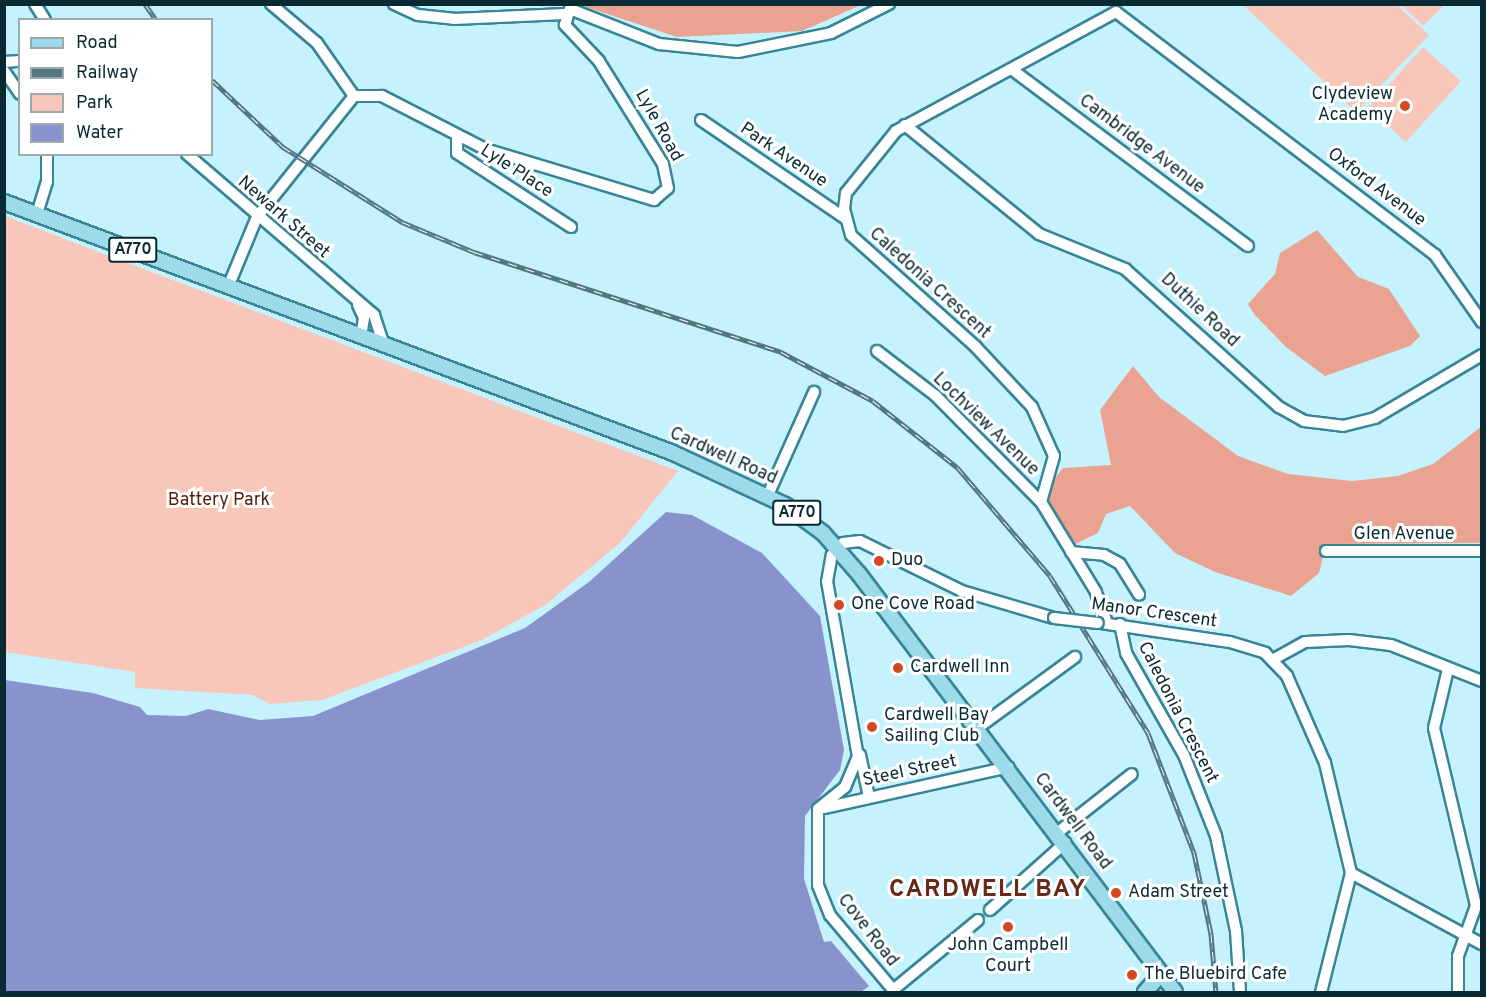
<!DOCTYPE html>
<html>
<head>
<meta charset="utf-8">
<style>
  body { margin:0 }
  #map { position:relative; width:1486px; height:997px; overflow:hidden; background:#c6f2fe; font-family:Overpass,sans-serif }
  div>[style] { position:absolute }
  .green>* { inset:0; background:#f8c7b9; transform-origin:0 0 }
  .forest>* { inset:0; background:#e9a390 }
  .water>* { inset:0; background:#8893ce }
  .roads { filter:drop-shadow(2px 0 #388598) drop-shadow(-2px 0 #388598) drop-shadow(0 2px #388598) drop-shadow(0 -2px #388598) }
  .minor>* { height:10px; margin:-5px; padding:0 5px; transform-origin:5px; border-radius:5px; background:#fff }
  .major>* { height:14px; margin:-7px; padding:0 7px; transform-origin:7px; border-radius:7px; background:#9ddbea }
  .rail>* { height:5px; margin-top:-2.5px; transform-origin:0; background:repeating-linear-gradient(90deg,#fff 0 9px,#527781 0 18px); box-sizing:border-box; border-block:2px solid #527781 }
  .bridges { filter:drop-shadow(2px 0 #388598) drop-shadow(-2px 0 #388598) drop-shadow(0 2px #388598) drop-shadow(0 -2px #388598) }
  .minor-bridge>* { height:10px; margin:-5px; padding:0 5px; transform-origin:5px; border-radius:5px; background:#fff }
  .dots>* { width:16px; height:16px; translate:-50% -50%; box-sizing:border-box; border:3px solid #fff; border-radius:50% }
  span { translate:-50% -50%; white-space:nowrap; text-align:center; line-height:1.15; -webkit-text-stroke:6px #fff; paint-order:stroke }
  .shield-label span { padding:2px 4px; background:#fff; border:2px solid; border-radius:4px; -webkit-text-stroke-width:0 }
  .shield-label { font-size:16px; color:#092a32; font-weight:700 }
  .poi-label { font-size:18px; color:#092a32 }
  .right { translate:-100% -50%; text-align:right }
  .left { translate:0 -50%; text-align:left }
  .street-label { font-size:18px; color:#092a32 }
  .park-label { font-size:18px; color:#581b0a }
  .district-label { font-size:24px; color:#6a2816; font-weight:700; letter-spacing:1.5px }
  .frame { position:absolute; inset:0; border:6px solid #092a32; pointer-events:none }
  .legend { position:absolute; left:18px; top:18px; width:195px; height:138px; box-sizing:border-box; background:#fff; border:2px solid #9daaad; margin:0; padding:8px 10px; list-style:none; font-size:18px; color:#092a32 }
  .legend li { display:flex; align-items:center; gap:12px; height:30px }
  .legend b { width:30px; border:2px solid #9daaad }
</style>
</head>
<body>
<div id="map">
  <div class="green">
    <i style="clip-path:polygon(1243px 5px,1397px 5px,1429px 35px,1356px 112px)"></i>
    <i style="clip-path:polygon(1401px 5px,1444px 5px,1423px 26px)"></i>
    <i style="left:1423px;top:47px;width:51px;height:82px;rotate:42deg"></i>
    <i style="clip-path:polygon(5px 216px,88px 248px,678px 471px,620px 543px,545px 605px,482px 640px,322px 700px,270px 704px,253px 695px,135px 688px,135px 672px,5px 652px)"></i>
  </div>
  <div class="forest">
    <i style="clip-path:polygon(580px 5px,861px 5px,802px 31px,677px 37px)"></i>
    <i style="clip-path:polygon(1317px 230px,1358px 277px,1389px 289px,1420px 336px,1410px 346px,1325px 376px,1286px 347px,1254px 314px,1248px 304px,1275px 274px,1280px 253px)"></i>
    <i style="clip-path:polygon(1133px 366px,1159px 397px,1238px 456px,1288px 474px,1352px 481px,1398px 476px,1433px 464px,1481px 427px,1481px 543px,1326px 544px,1319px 573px,1291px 596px,1215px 572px,1175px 553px,1130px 506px,1106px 514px,1098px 533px,1073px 545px,1046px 501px,1047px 489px,1063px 468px,1111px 465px,1100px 410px)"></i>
  </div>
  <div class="water">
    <i style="clip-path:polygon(666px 512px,692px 515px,762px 553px,820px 616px,844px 750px,840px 770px,805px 816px,804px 879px,824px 942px,831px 941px,869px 986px,861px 992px,5px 992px,5px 680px,93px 693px,140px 707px,147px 715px,186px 716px,208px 709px,260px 720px,313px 716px,525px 628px,589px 582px)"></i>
  </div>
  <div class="roads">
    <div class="minor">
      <i style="left:35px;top:4px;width:19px;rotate:58deg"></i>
      <i style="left:271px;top:4px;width:60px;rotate:40.3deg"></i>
      <i style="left:317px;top:43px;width:65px;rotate:55.1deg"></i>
      <i style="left:394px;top:4px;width:26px;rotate:25deg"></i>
      <i style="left:418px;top:15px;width:36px;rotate:6deg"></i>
      <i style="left:454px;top:19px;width:111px;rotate:-2.6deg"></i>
      <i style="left:4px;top:62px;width:16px;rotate:-4deg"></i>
      <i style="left:4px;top:71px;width:28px;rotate:55deg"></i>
      <i style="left:1014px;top:71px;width:292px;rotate:36.8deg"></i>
      <i style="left:701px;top:120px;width:176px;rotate:34.3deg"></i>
      <i style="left:905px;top:125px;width:173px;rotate:39.1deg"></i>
      <i style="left:1039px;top:234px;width:93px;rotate:22.1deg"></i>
      <i style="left:1125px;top:269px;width:207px;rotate:41.9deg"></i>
      <i style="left:1279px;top:407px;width:29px;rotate:29deg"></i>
      <i style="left:1304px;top:421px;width:39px;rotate:7deg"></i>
      <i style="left:1343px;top:426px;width:33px;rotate:-14deg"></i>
      <i style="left:1375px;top:418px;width:124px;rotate:-30.5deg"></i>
      <i style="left:457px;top:138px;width:15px;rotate:90deg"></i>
      <i style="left:457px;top:153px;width:136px;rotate:33deg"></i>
      <i style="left:187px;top:154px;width:247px;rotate:40.7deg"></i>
      <i style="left:374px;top:315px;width:33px;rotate:72deg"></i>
      <i style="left:37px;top:214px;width:34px;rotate:-73deg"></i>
      <i style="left:47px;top:182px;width:28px;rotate:-90deg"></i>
      <i style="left:228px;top:287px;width:76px;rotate:-67.5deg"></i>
      <i style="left:257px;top:217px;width:155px;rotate:-51.3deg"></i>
      <i style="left:354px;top:96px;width:28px"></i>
      <i style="left:382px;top:96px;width:116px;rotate:27.2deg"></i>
      <i style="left:485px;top:149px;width:177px;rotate:16.8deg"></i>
      <i style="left:654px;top:200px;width:18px;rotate:-41deg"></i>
      <i style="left:668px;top:188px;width:25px;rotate:-102deg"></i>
      <i style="left:663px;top:164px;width:121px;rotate:-121.9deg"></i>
      <i style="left:599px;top:61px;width:50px;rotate:-133.4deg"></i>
      <i style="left:565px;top:25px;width:17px;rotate:-73deg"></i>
      <i style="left:570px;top:9px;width:96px;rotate:21.5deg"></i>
      <i style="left:659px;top:44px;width:79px;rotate:5.8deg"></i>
      <i style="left:738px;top:52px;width:95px;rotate:-11.5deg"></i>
      <i style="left:831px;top:33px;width:65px;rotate:-26.6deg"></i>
      <i style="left:358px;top:305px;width:14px;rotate:65deg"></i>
      <i style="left:364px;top:318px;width:19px;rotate:99deg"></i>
      <i style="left:877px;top:351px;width:74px;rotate:37.3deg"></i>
      <i style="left:936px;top:396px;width:149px;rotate:45.3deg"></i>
      <i style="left:768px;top:495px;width:113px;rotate:-65.9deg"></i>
      <i style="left:1326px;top:551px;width:156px"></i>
      <i style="left:1071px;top:552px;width:33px;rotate:5deg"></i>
      <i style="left:1104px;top:555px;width:18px;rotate:29deg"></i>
      <i style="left:1120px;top:564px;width:36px;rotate:58deg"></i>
      <i style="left:1101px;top:623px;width:130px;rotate:8.4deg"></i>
      <i style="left:1230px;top:642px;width:37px;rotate:17deg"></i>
      <i style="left:1265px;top:653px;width:32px;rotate:46deg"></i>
      <i style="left:1287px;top:676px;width:95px;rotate:66.4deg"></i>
      <i style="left:1325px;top:763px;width:113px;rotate:76.7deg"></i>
      <i style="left:1351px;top:873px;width:123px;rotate:104.1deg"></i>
      <i style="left:1107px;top:623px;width:33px;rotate:-110deg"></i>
      <i style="left:1096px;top:592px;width:105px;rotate:-121.4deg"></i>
      <i style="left:1041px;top:502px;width:48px;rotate:-74.2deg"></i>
      <i style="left:1054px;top:456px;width:54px;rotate:-114.2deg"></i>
      <i style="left:1032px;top:407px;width:83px;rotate:-133.1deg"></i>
      <i style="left:975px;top:346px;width:166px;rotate:-138.2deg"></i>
      <i style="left:851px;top:235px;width:27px;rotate:-105deg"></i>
      <i style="left:844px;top:209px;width:16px;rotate:-83deg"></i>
      <i style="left:846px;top:193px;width:80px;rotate:-51.1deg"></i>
      <i style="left:896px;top:131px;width:250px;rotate:-28.4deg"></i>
      <i style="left:1116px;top:12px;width:401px;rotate:37.3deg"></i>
      <i style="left:1435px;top:255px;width:82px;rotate:55deg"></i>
      <i style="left:1120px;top:624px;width:30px;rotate:78deg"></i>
      <i style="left:1126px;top:653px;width:117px;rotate:60.4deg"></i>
      <i style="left:1184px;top:755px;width:87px;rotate:68.4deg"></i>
      <i style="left:1216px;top:836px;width:97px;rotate:78.1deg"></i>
      <i style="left:1236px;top:931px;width:61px;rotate:86.2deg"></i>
      <i style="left:1274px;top:659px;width:35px;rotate:-29deg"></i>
      <i style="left:1305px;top:642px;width:44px;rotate:-2.6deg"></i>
      <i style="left:1349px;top:640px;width:42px;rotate:6.8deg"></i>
      <i style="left:1391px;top:645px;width:98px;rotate:21.6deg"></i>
      <i style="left:1448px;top:669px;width:61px;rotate:103.3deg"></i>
      <i style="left:1434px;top:728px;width:183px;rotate:76.7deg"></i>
      <i style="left:1476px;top:906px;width:53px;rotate:109.8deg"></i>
      <i style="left:1458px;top:956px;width:36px;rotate:90deg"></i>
      <i style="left:979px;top:727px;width:119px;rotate:-36.1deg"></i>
      <i style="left:860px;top:755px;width:43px;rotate:77.9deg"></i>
      <i style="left:824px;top:808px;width:189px;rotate:-12.5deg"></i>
      <i style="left:1057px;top:833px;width:95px;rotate:-38.2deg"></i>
      <i style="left:1351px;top:873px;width:149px;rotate:28.5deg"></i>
      <i style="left:990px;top:910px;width:101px;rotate:-41.8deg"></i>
      <i style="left:893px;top:990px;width:110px;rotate:-39.5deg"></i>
      <i style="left:895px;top:992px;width:101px;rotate:-130.2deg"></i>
      <i style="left:830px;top:915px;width:32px;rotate:-112deg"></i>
      <i style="left:818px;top:885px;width:76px;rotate:-90deg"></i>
      <i style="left:818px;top:809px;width:35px;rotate:-39deg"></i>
      <i style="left:845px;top:787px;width:33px;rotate:-67deg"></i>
      <i style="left:858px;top:757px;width:178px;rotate:-100deg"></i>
      <i style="left:827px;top:582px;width:27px;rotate:-80deg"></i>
      <i style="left:832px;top:555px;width:16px;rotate:-47deg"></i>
      <i style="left:843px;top:543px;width:17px;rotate:-7deg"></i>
      <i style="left:860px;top:541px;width:114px;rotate:26.1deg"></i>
      <i style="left:962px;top:591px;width:96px;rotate:16.4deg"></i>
    </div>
    <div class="major">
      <i style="left:4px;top:202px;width:712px;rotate:20.55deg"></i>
      <i style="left:671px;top:452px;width:126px;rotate:24.9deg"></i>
      <i style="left:785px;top:505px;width:47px;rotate:36.4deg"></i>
      <i style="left:823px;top:533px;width:55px;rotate:48.7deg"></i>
      <i style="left:859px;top:574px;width:524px;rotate:52.91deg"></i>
      <i style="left:1145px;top:992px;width:25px;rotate:-48deg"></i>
    </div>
  </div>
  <div class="rail">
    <i style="left:145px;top:4px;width:19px;rotate:55deg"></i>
    <i style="left:212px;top:80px;width:98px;rotate:43.3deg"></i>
    <i style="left:283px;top:147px;width:141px;rotate:32.2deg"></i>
    <i style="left:402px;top:222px;width:78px;rotate:22.6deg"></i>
    <i style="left:474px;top:252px;width:323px;rotate:18deg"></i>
    <i style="left:781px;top:352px;width:104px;rotate:28deg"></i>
    <i style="left:873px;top:401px;width:107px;rotate:38.2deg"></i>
    <i style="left:957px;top:467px;width:143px;rotate:49.5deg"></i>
    <i style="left:1050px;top:576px;width:185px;rotate:58deg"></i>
    <i style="left:1148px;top:733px;width:129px;rotate:69deg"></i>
    <i style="left:1194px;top:853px;width:83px;rotate:78.1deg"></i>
    <i style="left:1211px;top:934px;width:58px;rotate:85.1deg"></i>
  </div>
  <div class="bridges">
    <div class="minor-bridge">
      <i style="left:1054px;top:618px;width:44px;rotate:6.5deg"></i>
    </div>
  </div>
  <div class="dots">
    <i style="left:1405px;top:106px;background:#d24922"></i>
    <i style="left:879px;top:561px;background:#d24922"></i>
    <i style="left:839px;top:605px;background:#d24922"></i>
    <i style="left:898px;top:668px;background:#d24922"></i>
    <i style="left:872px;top:727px;background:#d24922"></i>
    <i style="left:1116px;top:893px;background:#d24922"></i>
    <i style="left:1008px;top:927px;background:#d24922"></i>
    <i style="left:1132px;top:975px;background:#d24922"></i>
  </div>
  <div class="shield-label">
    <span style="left:133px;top:250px">A770</span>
    <span style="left:797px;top:513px">A770</span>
  </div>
  <div class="poi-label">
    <span class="right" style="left:1393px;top:106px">Clydeview<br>Academy</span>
    <span class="left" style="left:891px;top:561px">Duo</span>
    <span class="left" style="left:851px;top:605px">One Cove Road</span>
    <span class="left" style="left:910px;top:668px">Cardwell Inn</span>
    <span class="left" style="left:884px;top:727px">Cardwell Bay<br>Sailing Club</span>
    <span class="left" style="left:1128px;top:893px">Adam Street</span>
    <span style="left:1008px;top:957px">John Campbell<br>Court</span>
    <span class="left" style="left:1144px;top:975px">The Bluebird Cafe</span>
  </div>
  <div class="street-label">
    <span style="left:658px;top:126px;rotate:61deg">Lyle Road</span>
    <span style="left:1141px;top:145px;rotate:37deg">Cambridge Avenue</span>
    <span style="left:783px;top:156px;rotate:34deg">Park Avenue</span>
    <span style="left:516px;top:172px;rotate:33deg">Lyle Place</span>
    <span style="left:1376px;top:188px;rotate:37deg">Oxford Avenue</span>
    <span style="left:283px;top:218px;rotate:41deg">Newark Street</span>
    <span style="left:929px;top:284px;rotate:42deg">Caledonia Crescent</span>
    <span style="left:1199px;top:311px;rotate:43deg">Duthie Road</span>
    <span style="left:985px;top:425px;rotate:44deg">Lochview Avenue</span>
    <span style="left:723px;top:457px;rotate:24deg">Cardwell Road</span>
    <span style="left:1404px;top:535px">Glen Avenue</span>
    <span style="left:1154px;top:614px;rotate:8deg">Manor Crescent</span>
    <span style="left:1177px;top:713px;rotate:63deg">Caledonia Crescent</span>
    <span style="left:910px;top:772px;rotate:-12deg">Steel Street</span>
    <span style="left:1072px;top:822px;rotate:53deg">Cardwell Road</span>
    <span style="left:867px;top:931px;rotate:52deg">Cove Road</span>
  </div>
  <div class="park-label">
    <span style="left:219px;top:501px">Battery Park</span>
  </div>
  <div class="district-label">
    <span style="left:988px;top:891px">CARDWELL BAY</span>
  </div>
  <div class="frame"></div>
  <ul class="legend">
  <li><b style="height:8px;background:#9ddbea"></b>Road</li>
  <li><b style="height:8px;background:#527781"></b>Railway</li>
  <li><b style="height:16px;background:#f8c7b9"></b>Park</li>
  <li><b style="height:16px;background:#8893ce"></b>Water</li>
  </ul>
</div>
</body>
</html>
